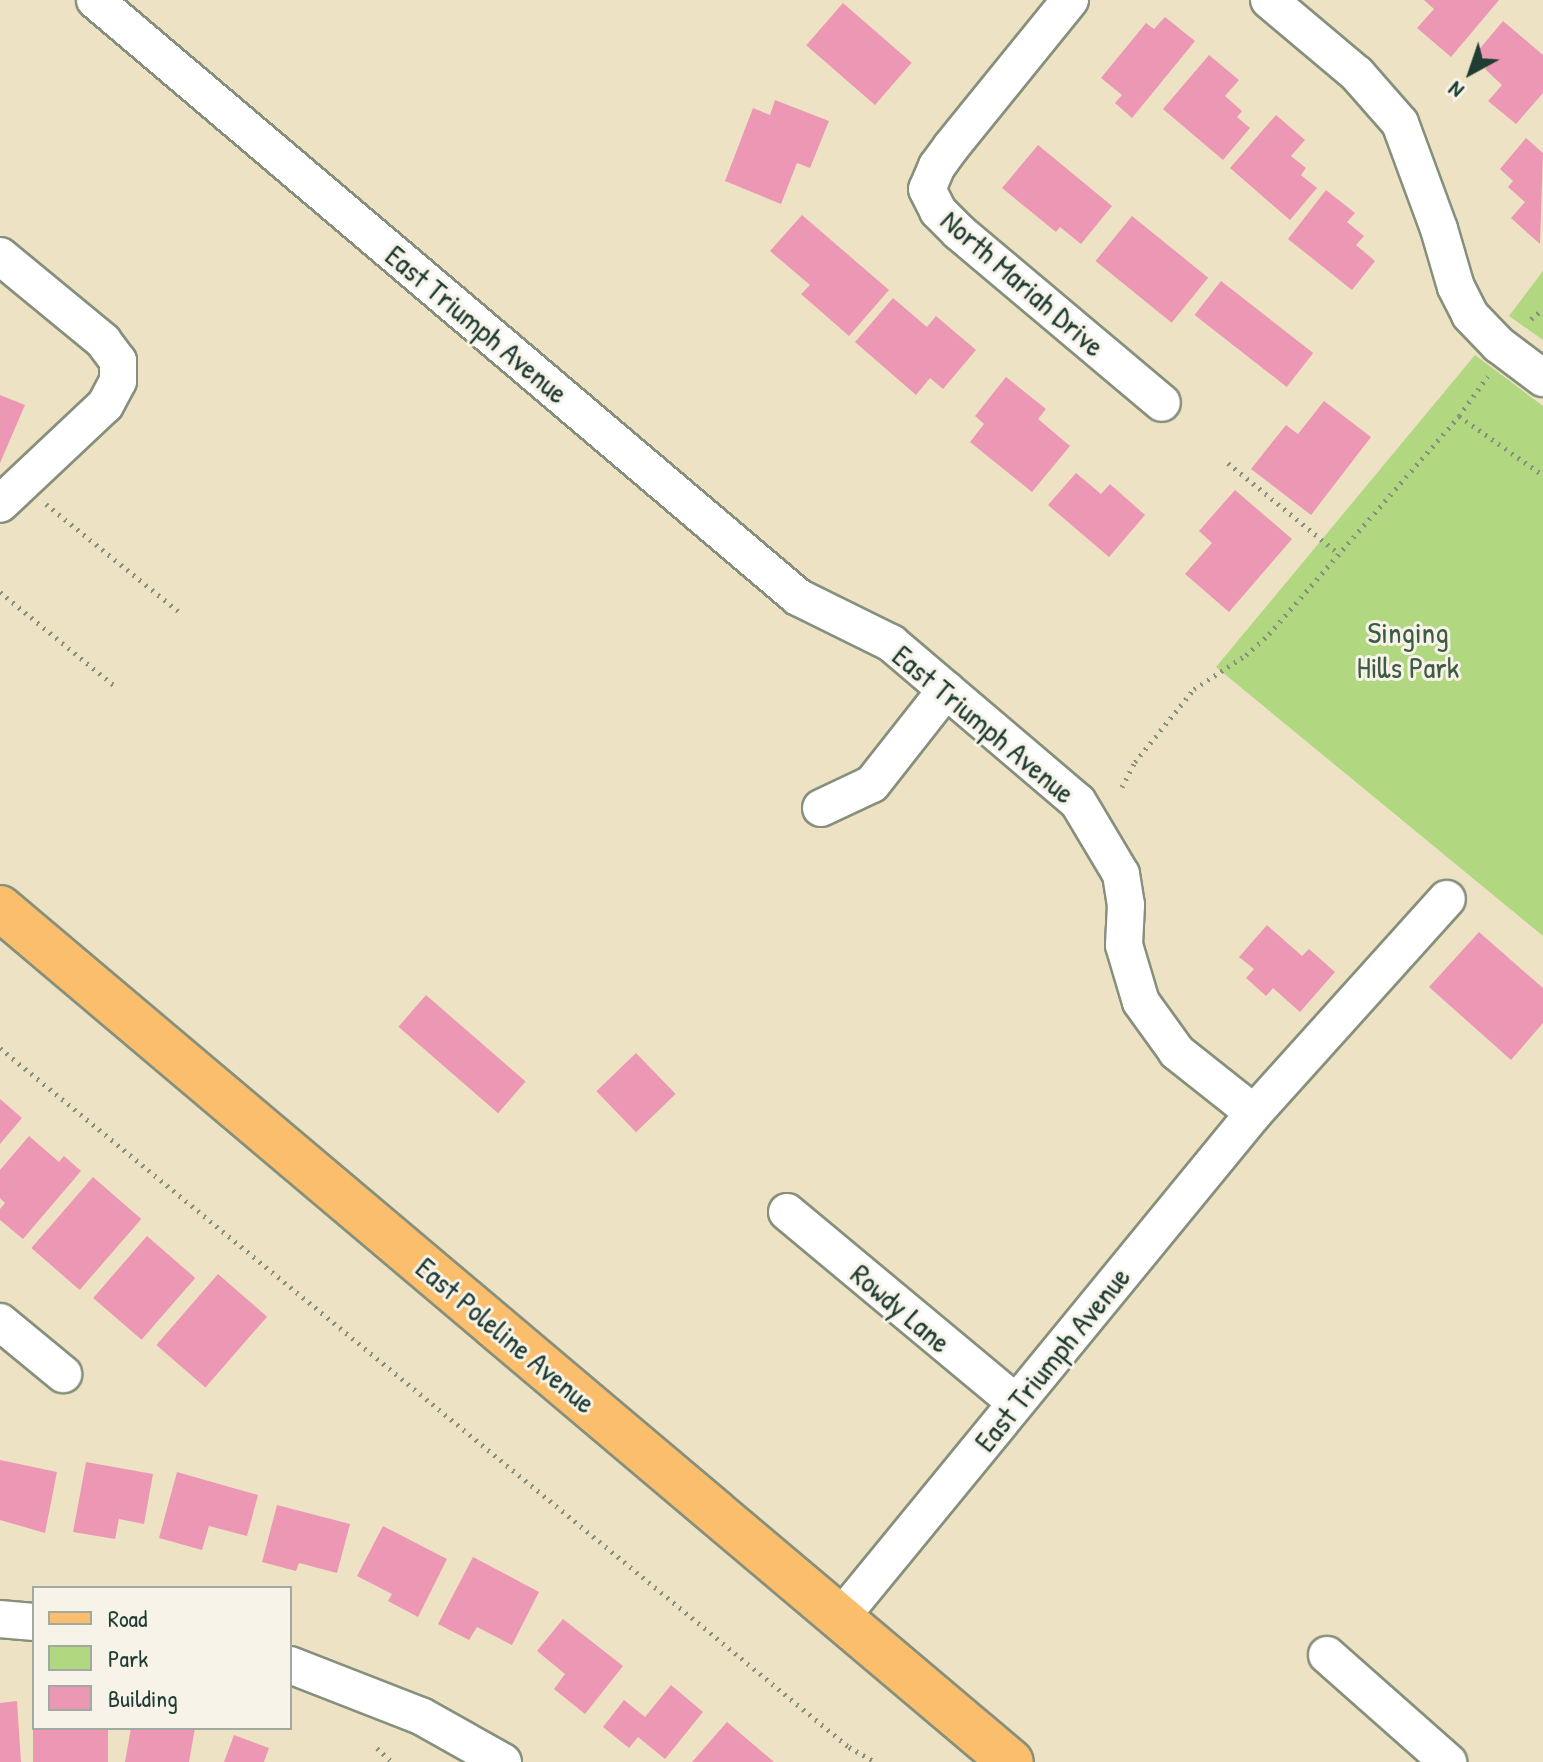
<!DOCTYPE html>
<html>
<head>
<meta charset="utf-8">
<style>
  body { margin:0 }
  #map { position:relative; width:1543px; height:1762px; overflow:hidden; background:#ede3c4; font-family:"Patrick Hand",sans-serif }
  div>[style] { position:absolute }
  .green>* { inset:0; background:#b2d781 }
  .building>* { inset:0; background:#ec98b4; transform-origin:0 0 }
  .path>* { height:5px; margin-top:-2.5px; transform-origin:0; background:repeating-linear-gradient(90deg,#86907c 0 2px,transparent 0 8px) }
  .roads { filter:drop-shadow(2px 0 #86907c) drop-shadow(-2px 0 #86907c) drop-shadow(0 2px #86907c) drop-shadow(0 -2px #86907c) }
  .minor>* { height:36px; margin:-18px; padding:0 18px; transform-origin:18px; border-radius:18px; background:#fff }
  .major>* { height:44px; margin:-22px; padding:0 22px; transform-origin:22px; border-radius:22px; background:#fabe6d }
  span { translate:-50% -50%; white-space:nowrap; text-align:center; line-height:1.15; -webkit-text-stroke:6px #f7f3e8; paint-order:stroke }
  .street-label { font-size:30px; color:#1f3d34 }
  .park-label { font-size:30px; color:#3c5c43 }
  .legend { position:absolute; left:32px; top:1586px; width:260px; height:144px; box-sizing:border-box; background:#f7f3e8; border:2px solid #a1aaa0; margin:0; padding:10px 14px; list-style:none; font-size:24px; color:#1f3d34 }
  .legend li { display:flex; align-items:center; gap:16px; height:40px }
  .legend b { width:40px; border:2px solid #a1aaa0 }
  .north { position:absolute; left:1431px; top:32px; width:80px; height:80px; -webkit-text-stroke:6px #f7f3e8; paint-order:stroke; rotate:220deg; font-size:22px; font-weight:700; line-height:32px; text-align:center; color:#1f3d34 }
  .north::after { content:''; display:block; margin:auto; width:28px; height:36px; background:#1f3d34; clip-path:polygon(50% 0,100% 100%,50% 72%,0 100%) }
</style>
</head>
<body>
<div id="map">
  <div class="green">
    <i style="clip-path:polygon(1543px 271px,1543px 340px,1509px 316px)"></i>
    <i style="clip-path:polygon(1475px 355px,1543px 406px,1543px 936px,1216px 667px)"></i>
  </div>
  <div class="building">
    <i style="clip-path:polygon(1424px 0,1499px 0,1451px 57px,1417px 28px,1434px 9px)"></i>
    <i style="left:843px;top:3px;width:91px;height:56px;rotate:41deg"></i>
    <i style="clip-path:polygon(1165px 17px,1195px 41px,1132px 118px,1115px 103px,1122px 95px,1101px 78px,1146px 23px,1154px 29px)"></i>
    <i style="clip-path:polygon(1503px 21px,1543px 55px,1543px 93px,1516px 124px,1488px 101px,1502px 85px,1485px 69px,1490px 63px,1477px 52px)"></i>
    <i style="clip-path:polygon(1209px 55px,1239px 80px,1225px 96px,1242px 111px,1237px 117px,1250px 128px,1223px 160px,1163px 109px)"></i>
    <i style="clip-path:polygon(775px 100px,829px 121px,810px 168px,797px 163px,781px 204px,725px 181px,753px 108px,770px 115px)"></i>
    <i style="clip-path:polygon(1276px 115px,1305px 140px,1291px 156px,1306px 168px,1301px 175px,1317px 188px,1290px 220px,1230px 168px)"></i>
    <i style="clip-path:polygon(1526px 138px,1543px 153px,1540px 244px,1511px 218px,1525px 202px,1508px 187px,1513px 181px,1500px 169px)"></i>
    <i style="clip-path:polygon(1038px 145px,1112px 206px,1081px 244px,1060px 227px,1056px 232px,1002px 188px)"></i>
    <i style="clip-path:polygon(1326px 190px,1355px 213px,1347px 222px,1364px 236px,1356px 245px,1375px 261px,1352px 290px,1288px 239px)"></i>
    <i style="clip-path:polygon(802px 215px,889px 290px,849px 336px,801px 294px,810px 285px,770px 251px)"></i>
    <i style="left:1132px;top:216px;width:98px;height:58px;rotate:39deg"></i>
    <i style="left:1221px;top:281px;width:117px;height:43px;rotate:38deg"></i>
    <i style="clip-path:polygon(893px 298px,927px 327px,936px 316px,976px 350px,943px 389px,930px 378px,916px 395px,855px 342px)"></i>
    <i style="clip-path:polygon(1006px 377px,1046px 409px,1038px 419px,1070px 446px,1032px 492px,970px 442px,984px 424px,975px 416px)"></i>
    <i style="clip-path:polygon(0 395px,25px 405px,0 463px)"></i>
    <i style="clip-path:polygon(1324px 401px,1371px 437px,1311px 515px,1251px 469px,1286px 425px,1298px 434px)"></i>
    <i style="clip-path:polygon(1076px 473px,1101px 494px,1110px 484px,1145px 515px,1109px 557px,1048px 505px)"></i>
    <i style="clip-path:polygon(1235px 490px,1292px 539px,1229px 612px,1185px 574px,1212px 543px,1199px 531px)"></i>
    <i style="clip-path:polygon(1267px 925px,1302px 956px,1309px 949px,1335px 972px,1300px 1012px,1273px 988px,1266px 996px,1246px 978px,1254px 969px,1239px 957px)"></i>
    <i style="clip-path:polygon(1479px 932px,1543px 988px,1543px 1023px,1511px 1060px,1429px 987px)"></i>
    <i style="left:426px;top:995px;width:132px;height:42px;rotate:41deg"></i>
    <i style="left:636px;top:1053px;width:57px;height:55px;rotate:46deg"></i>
    <i style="clip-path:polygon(0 1099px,22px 1118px,0 1144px)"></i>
    <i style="clip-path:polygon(29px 1136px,59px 1162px,64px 1156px,81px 1171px,23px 1239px,0 1220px,0 1209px,5px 1203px,0 1198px,0 1170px)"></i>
    <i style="left:93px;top:1177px;width:64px;height:94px;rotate:41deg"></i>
    <i style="left:147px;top:1236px;width:64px;height:82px;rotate:41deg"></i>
    <i style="left:218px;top:1274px;width:65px;height:94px;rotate:41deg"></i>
    <i style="clip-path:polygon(0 1460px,57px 1472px,45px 1533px,0 1520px)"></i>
    <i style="clip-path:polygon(86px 1462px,153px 1474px,144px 1524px,119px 1519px,115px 1539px,73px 1532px)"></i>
    <i style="clip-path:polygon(177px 1472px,258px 1495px,247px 1536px,209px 1526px,202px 1550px,159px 1538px)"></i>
    <i style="clip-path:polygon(277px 1505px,350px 1524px,337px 1573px,299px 1563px,296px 1571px,262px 1562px)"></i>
    <i style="clip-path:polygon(383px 1526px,447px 1559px,418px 1617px,388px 1601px,392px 1594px,357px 1576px)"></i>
    <i style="clip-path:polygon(473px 1557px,539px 1592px,512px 1645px,477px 1627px,469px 1640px,438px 1624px)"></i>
    <i style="clip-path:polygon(563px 1619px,623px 1666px,585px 1714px,554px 1689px,565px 1674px,537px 1651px)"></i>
    <i style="clip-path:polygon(671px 1685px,703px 1712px,665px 1759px,638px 1737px,629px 1748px,603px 1727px,624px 1700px,645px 1717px)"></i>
    <i style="clip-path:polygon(17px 1701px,21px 1762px,0 1762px,0 1703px)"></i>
    <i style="clip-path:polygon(727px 1722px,774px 1762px,692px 1762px)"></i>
    <i style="left:33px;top:1728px;width:75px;height:34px"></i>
    <i style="clip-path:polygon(131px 1728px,195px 1728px,189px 1762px,125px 1762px)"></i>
    <i style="clip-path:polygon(234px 1735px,269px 1748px,264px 1762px,224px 1762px)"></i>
  </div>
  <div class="path">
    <i style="left:1531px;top:319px;width:16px;rotate:-40deg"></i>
    <i style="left:1459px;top:416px;width:103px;rotate:35.1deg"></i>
    <i style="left:1228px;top:463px;width:144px;rotate:39.3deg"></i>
    <i style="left:46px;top:504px;width:170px;rotate:39deg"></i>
    <i style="left:0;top:592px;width:149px;rotate:39.3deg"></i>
    <i style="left:1122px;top:787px;width:28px;rotate:-63deg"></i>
    <i style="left:1135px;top:762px;width:94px;rotate:-51.1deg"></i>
    <i style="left:1194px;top:689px;width:62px;rotate:-33.2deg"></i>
    <i style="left:1246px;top:655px;width:31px;rotate:-42deg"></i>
    <i style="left:1269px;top:634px;width:289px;rotate:-48.9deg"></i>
    <i style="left:1459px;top:416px;width:49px;rotate:-54.1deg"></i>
    <i style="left:0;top:1048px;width:1100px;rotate:39.47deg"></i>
    <i style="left:849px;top:1747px;width:30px;rotate:30deg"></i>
    <i style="left:377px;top:1748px;width:21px;rotate:43deg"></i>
  </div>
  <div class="roads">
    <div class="minor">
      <i style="left:95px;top:0;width:922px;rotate:40.34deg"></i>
      <i style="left:798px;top:597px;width:104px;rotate:26.3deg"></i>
      <i style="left:891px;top:643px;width:245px;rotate:40.4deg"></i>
      <i style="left:1078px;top:802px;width:84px;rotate:59.2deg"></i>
      <i style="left:1121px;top:874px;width:31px;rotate:81deg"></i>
      <i style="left:1126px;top:905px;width:40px;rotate:92.9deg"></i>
      <i style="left:1124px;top:945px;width:59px;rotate:73.4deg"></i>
      <i style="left:1141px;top:1002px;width:62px;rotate:54.2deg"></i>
      <i style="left:1177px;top:1052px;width:98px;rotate:38.4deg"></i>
      <i style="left:1254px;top:1113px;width:652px;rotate:129.33deg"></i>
      <i style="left:1070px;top:0;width:189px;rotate:129deg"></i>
      <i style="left:951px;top:147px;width:24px;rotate:126deg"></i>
      <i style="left:937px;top:166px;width:25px;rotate:113deg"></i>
      <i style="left:927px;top:189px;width:25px;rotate:63deg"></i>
      <i style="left:938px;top:211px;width:30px;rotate:45deg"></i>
      <i style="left:959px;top:232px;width:265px;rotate:40.1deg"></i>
      <i style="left:1269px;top:0;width:115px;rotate:40.1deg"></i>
      <i style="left:1357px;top:74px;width:65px;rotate:48.7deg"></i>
      <i style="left:1400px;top:123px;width:113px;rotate:69.8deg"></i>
      <i style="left:1439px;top:229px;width:60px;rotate:73.7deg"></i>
      <i style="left:1456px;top:287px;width:31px;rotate:63deg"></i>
      <i style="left:1470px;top:315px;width:42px;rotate:46deg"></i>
      <i style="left:1499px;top:345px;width:55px;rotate:36.9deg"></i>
      <i style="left:0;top:256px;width:134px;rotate:39.5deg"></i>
      <i style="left:103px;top:341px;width:25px;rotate:53deg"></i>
      <i style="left:118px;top:361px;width:20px;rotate:90deg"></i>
      <i style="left:118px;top:381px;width:27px;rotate:118deg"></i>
      <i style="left:105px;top:405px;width:144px;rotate:136.7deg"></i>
      <i style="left:821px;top:808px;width:56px;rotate:-25.2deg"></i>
      <i style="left:872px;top:784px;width:120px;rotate:-51.8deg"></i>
      <i style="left:1254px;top:1113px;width:288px;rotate:-48deg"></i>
      <i style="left:787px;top:1212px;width:298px;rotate:39.8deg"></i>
      <i style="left:0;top:1322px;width:82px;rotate:39.5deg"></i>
      <i style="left:0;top:1619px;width:34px;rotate:5deg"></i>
      <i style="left:1327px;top:1655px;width:162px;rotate:41.5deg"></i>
      <i style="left:290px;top:1665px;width:141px;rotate:21.3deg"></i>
      <i style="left:421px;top:1716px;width:94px;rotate:29.3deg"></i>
    </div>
    <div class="major">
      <i style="left:0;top:908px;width:1323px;rotate:40.19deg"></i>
    </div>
  </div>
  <div class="street-label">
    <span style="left:1023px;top:283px;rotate:41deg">North Mariah Drive</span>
    <span style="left:477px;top:324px;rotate:40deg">East Triumph Avenue</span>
    <span style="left:984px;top:724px;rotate:40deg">East Triumph Avenue</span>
    <span style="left:901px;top:1308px;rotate:40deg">Rowdy Lane</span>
    <span style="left:506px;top:1335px;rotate:40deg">East Poleline Avenue</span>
    <span style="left:1052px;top:1359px;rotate:-51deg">East Triumph Avenue</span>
  </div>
  <div class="park-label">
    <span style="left:1408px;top:649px">Singing<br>Hills Park</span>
  </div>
  <ul class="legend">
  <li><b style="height:10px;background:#fabe6d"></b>Road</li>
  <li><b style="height:22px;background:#b2d781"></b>Park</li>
  <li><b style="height:22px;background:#ec98b4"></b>Building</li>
  </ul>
  <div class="north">N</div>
</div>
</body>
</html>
